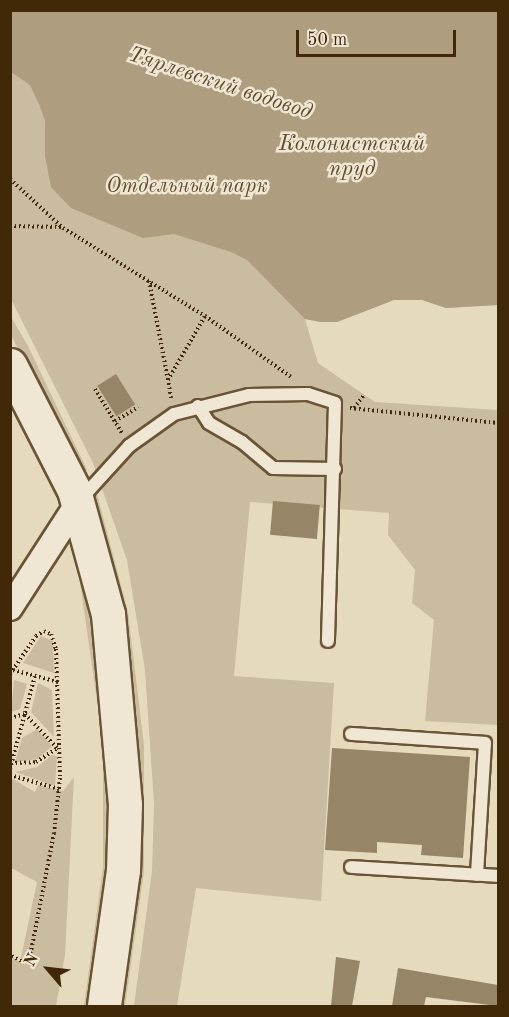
<!DOCTYPE html>
<html>
<head>
<meta charset="utf-8">
<style>
  body { margin:0 }
  #map { position:relative; width:509px; height:1017px; overflow:hidden; background:#e6dabd; font-family:"Old Standard TT",serif }
  div>[style] { position:absolute }
  .green>* { inset:0; background:#cabc9e }
  .water>* { inset:0; background:#ae9d7f }
  .building>* { inset:0; background:#968566; transform-origin:0 0 }
  .path>* { height:4px; margin-top:-2px; transform-origin:0; background:repeating-linear-gradient(90deg,#402808 0 1.5px,transparent 0 4.5px) }
  .roads { filter:drop-shadow(2px 0 #6a5435) drop-shadow(-2px 0 #6a5435) drop-shadow(0 2px #6a5435) drop-shadow(0 -2px #6a5435) }
  .lane>* { height:12px; margin:-6px; padding:0 6px; transform-origin:6px; border-radius:6px; background:#efe7d4 }
  .street>* { height:24px; margin:-12px; padding:0 12px; transform-origin:12px; border-radius:12px; background:#efe7d4 }
  .secondary>* { height:33px; margin:-16.5px; padding:0 16.5px; transform-origin:16.5px; border-radius:16.5px; background:#efe7d4 }
  span { translate:-50% -50%; white-space:nowrap; text-align:center; line-height:1.15; -webkit-text-stroke:5px #efe7d4; paint-order:stroke }
  .park-label { font-size:21px; color:#624d2e; font-style:italic }
  .water-label { font-size:22px; color:#614b2c; font-style:italic }
  .frame { position:absolute; inset:0; border:12px solid #402808; pointer-events:none }
  .north { position:absolute; left:18px; top:939px; width:60px; height:60px; -webkit-text-stroke:4px #efe7d4; paint-order:stroke; rotate:298deg; font-size:16px; font-weight:700; line-height:24px; text-align:center; color:#402808 }
  .north::after { content:''; display:block; margin:auto; width:21px; height:27px; background:#402808; clip-path:polygon(50% 0,100% 100%,50% 72%,0 100%) }
  .scale { position:absolute; left:296px; top:30px; width:160px; height:27px; box-sizing:border-box; border:3px solid #402808; border-top:0; padding-left:8px; font-size:18px; line-height:21px; white-space:nowrap; color:#402808; -webkit-text-stroke:4px #efe7d4; paint-order:stroke }
</style>
</head>
<body>
<div id="map">
  <div class="green">
    <i style="clip-path:polygon(10px 11px,498px 11px,498px 305px,446px 308px,422px 300px,394px 300px,337px 322px,305px 319px,318px 363px,375px 402px,498px 410px,498px 725px,425px 721px,434px 620px,412px 603px,415px 570px,388px 535px,389px 513px,250px 502px,234px 676px,334px 683px,321px 901px,196px 888px,177px 1006px,134px 1006px,152px 871px,154px 804px,145px 670px,127px 560px,93px 463px,11px 299px)"></i>
    <i style="clip-path:polygon(10px 315px,28px 346px,87px 470px,80px 473px,11px 335px)"></i>
    <i style="clip-path:polygon(97px 494px,128px 612px,144px 745px,144px 872px,125px 1006px,116px 1006px,125px 948px,90px 501px)"></i>
    <i style="clip-path:polygon(76px 554px,86px 563px,114px 803px,93px 1006px,84px 1006px,103px 867px,103px 743px)"></i>
    <i style="clip-path:polygon(41px 636px,53px 641px,54px 673px,23px 663px)"></i>
    <i style="clip-path:polygon(14px 680px,27px 684px,20px 709px,11px 712px)"></i>
    <i style="clip-path:polygon(38px 683px,52px 690px,54px 737px,31px 712px)"></i>
    <i style="clip-path:polygon(37px 729px,52px 746px,38px 759px,15px 762px,22px 738px)"></i>
    <i style="clip-path:polygon(52px 755px,57px 756px,55px 786px,15px 772px,37px 767px)"></i>
    <i style="clip-path:polygon(74px 777px,65px 955px,56px 1006px,11px 1006px,11px 957px,20px 962px,37px 882px,11px 868px,11px 778px,35px 792px,38px 785px,63px 791px)"></i>
  </div>
  <div class="water">
    <i style="clip-path:polygon(10px 11px,498px 11px,498px 305px,446px 308px,422px 300px,394px 300px,337px 322px,320px 322px,305px 319px,247px 260px,231px 252px,174px 234px,143px 238px,71px 208px,51px 187px,45px 156px,45px 121px,39px 104px,30px 85px,11px 72px)"></i>
  </div>
  <div class="building">
    <i style="left:116px;top:374px;width:36px;height:22px;rotate:58deg"></i>
    <i style="left:273px;top:501px;width:47px;height:34px;rotate:5deg"></i>
    <i style="clip-path:polygon(332px 748px,470px 757px,463px 858px,421px 855px,422px 845px,377px 842px,377px 853px,325px 850px)"></i>
    <i style="clip-path:polygon(336px 957px,360px 961px,352px 1006px,331px 1006px)"></i>
    <i style="clip-path:polygon(398px 968px,498px 985px,498px 1006px,426px 997px,424px 1006px,392px 1006px)"></i>
  </div>
  <div class="path">
    <i style="left:10px;top:179px;width:72px;rotate:42.8deg"></i>
    <i style="left:63px;top:228px;width:167px;rotate:31.8deg"></i>
    <i style="left:205px;top:316px;width:105px;rotate:35.3deg"></i>
    <i style="left:10px;top:226px;width:53px;rotate:1.1deg"></i>
    <i style="left:149px;top:281px;width:101px;rotate:79.1deg"></i>
    <i style="left:95px;top:389px;width:52px;rotate:58.5deg"></i>
    <i style="left:171px;top:398px;width:18px;rotate:-99deg"></i>
    <i style="left:168px;top:380px;width:74px;rotate:-60deg"></i>
    <i style="left:350px;top:408px;width:149px;rotate:5.8deg"></i>
    <i style="left:354px;top:408px;width:16px;rotate:-52deg"></i>
    <i style="left:115px;top:421px;width:27px;rotate:-31deg"></i>
    <i style="left:13px;top:670px;width:47px;rotate:14.9deg"></i>
    <i style="left:10px;top:674px;width:46px;rotate:-55.6deg"></i>
    <i style="left:36px;top:636px;width:9px;rotate:-32deg"></i>
    <i style="left:44px;top:631px;width:8px;rotate:23deg"></i>
    <i style="left:51px;top:634px;width:16px;rotate:72deg"></i>
    <i style="left:56px;top:649px;width:129px;rotate:88.2deg"></i>
    <i style="left:60px;top:778px;width:55px;rotate:96.2deg"></i>
    <i style="left:54px;top:833px;width:120px;rotate:101deg"></i>
    <i style="left:31px;top:951px;width:13px;rotate:117deg"></i>
    <i style="left:25px;top:963px;width:17px;rotate:-152deg"></i>
    <i style="left:10px;top:718px;width:16px;rotate:-15deg"></i>
    <i style="left:25px;top:714px;width:47px;rotate:46.7deg"></i>
    <i style="left:11px;top:763px;width:25px;rotate:-2deg"></i>
    <i style="left:36px;top:762px;width:27px;rotate:-33deg"></i>
    <i style="left:10px;top:769px;width:96px;rotate:-75deg"></i>
    <i style="left:10px;top:775px;width:51px;rotate:15.9deg"></i>
  </div>
  <div class="roads">
    <div class="lane">
      <i style="left:198px;top:406px;width:20px;rotate:57deg"></i>
      <i style="left:209px;top:423px;width:38px;rotate:30deg"></i>
      <i style="left:242px;top:442px;width:40px;rotate:40deg"></i>
      <i style="left:273px;top:468px;width:62px;rotate:0.9deg"></i>
      <i style="left:81px;top:499px;width:72px;rotate:-47.8deg"></i>
      <i style="left:129px;top:446px;width:55px;rotate:-35.4deg"></i>
      <i style="left:174px;top:414px;width:77px;rotate:-14.2deg"></i>
      <i style="left:249px;top:395px;width:59px;rotate:-1deg"></i>
      <i style="left:308px;top:394px;width:28px;rotate:18deg"></i>
      <i style="left:335px;top:403px;width:238px;rotate:91.7deg"></i>
      <i style="left:351px;top:734px;width:134px;rotate:3.8deg"></i>
      <i style="left:485px;top:743px;width:132px;rotate:93.5deg"></i>
      <i style="left:351px;top:867px;width:147px;rotate:3.5deg"></i>
    </div>
    <div class="street">
      <i style="left:10px;top:608px;width:125px;rotate:-57.1deg"></i>
    </div>
    <div class="secondary">
      <i style="left:10px;top:365px;width:140px;rotate:62.9deg"></i>
      <i style="left:74px;top:490px;width:129px;rotate:74.7deg"></i>
      <i style="left:108px;top:614px;width:191px;rotate:84.9deg"></i>
      <i style="left:125px;top:804px;width:66px;rotate:91.7deg"></i>
      <i style="left:123px;top:870px;width:137px;rotate:98deg"></i>
    </div>
  </div>
  <div class="park-label">
    <span style="left:187px;top:187px">Отдельный парк</span>
  </div>
  <div class="water-label">
    <span style="left:220px;top:84px;rotate:18deg">Тярлевский водовод</span>
    <span style="left:352px;top:157px">Колонистский<br>пруд</span>
  </div>
  <div class="frame"></div>
  <div class="north">N</div>
  <div class="scale">50 m</div>
</div>
</body>
</html>
